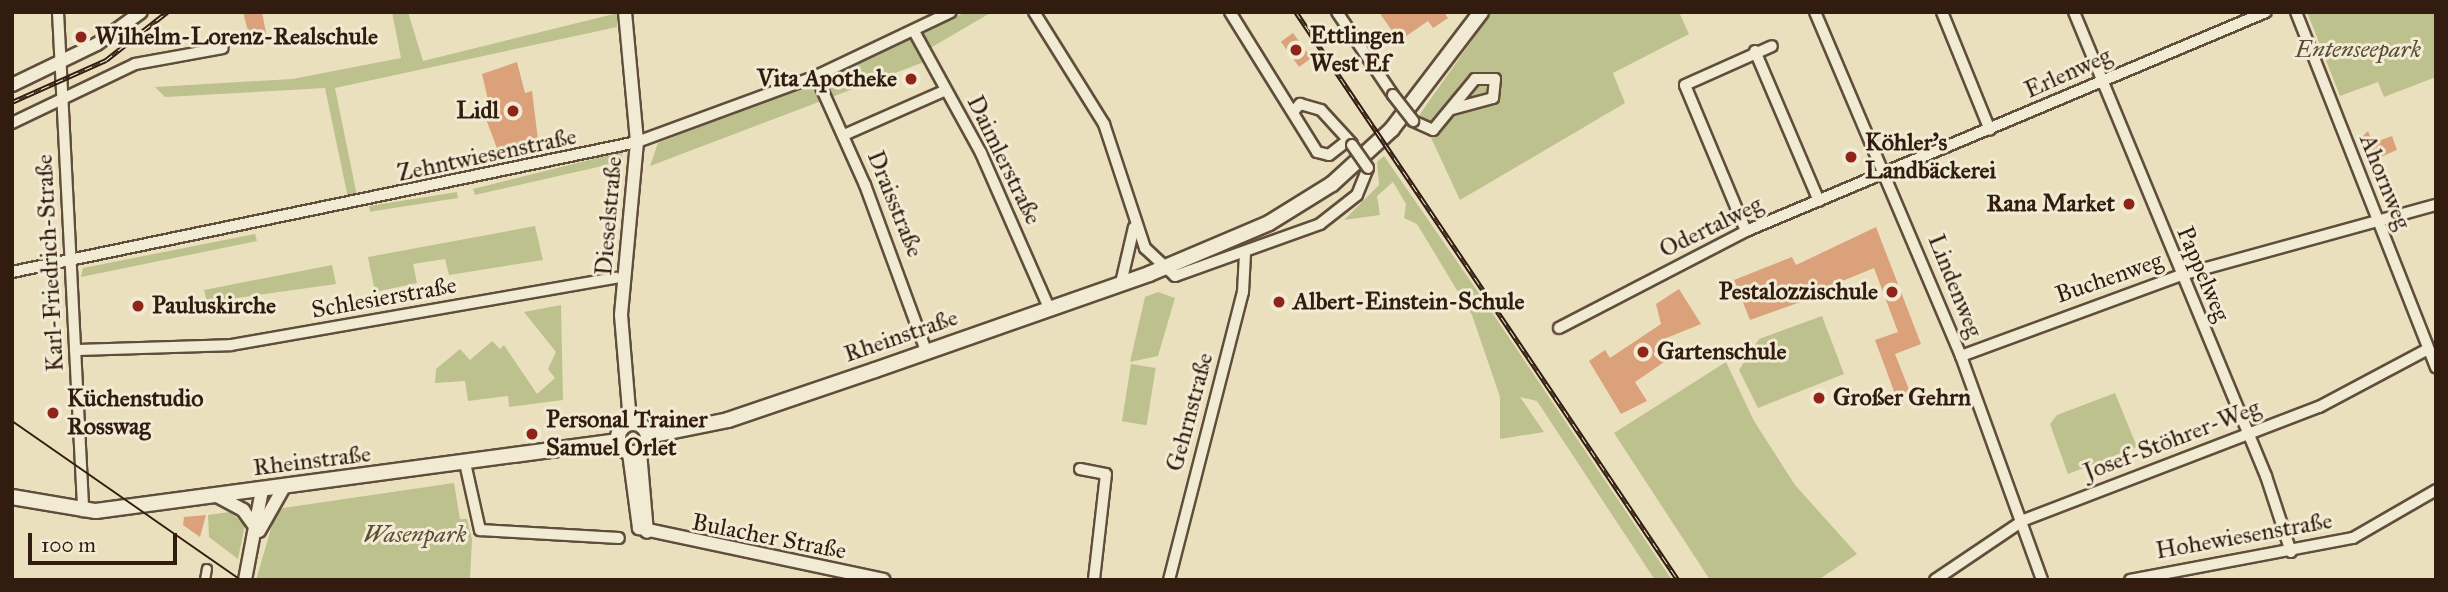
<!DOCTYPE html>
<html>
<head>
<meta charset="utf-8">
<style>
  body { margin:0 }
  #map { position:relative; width:2448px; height:592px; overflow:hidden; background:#ebe0bd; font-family:"IM FELL Great Primer",serif }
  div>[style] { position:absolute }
  .green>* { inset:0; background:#bdc18d; transform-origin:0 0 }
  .building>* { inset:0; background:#daa17a; transform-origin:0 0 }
  .roads { filter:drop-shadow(2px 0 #604d3b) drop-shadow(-2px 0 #604d3b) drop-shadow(0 2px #604d3b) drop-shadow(0 -2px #604d3b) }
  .pedestrian>* { height:8px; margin:-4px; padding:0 4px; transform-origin:4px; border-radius:4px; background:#f2ebd4 }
  .minor>* { height:10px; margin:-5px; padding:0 5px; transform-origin:5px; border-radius:5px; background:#f2ebd4 }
  .tertiary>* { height:12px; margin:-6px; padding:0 6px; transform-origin:6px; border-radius:6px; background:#f2ebd4 }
  .secondary>* { height:14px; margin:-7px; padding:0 7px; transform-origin:7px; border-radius:7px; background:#f2ebd4 }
  .secondary>.ring { margin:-7px; padding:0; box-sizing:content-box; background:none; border:14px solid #f2ebd4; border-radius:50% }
  .tram>* { height:2px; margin:-1px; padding:0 1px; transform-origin:1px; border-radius:1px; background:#321c10 }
  .rail>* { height:5px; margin-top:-2.5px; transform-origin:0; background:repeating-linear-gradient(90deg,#f2ebd4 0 8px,#321c10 0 16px); box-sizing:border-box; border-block:2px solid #321c10 }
  .bridges { filter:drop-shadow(2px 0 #604d3b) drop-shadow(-2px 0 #604d3b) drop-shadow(0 2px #604d3b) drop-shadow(0 -2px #604d3b) }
  .minor-bridge>* { height:10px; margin:-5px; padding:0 5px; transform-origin:5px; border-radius:5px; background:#f2ebd4 }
  .dots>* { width:19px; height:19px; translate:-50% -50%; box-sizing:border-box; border:4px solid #f2ebd4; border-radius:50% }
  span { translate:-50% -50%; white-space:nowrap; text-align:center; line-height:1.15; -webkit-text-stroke:6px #f2ebd4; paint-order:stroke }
  .poi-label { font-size:24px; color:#321c10; font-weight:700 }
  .left { translate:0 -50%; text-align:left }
  .right { translate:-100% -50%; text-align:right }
  .park-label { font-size:24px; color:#5c4e36; font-style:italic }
  .street-label { font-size:24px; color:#321c10 }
  .frame { position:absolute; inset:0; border:14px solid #321c10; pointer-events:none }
  .scale { position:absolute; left:28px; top:533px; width:149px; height:32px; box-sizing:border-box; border:4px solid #321c10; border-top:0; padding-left:9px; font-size:21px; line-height:24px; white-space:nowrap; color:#321c10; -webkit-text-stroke:5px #f2ebd4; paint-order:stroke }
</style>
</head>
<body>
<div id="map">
  <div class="green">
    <i style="clip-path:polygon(392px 12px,408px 12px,423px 61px,618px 13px,617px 27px,335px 88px,357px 196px,348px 198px,325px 88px,165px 97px,155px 87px,292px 79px,401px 58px)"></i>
    <i style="clip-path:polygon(966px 12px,992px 12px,920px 54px,924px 62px,650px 166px,658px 143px,825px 78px)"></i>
    <i style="clip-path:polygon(1492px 12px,1679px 12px,1689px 34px,1613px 73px,1625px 103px,1460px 200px,1420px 114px)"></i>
    <i style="clip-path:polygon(2307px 12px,2436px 12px,2436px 77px,2384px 97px,2378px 82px,2340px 96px)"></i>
    <i style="clip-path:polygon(621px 152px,624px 161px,475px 195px,473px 189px)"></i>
    <i style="clip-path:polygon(1384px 156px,1485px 302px,1672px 580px,1655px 580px,1537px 401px,1520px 397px,1544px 432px,1500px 439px,1500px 397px,1472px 315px,1417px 224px,1404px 218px,1406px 204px,1393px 182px,1377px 196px,1380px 215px,1344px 220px,1379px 185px,1377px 162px)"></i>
    <i style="left:457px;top:192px;width:6px;height:89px;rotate:81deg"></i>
    <i style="clip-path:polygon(535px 226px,543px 260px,449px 275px,445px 259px,413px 264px,417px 283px,375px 292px,368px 257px)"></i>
    <i style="clip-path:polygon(255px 234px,257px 241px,81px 277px,83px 268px)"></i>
    <i style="clip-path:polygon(332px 265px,336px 284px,207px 302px,204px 290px)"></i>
    <i style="clip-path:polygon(1158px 292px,1175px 298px,1158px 356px,1130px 362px,1145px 297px)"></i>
    <i style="clip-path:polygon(561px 305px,563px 400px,509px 407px,508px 396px,468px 401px,465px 381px,435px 383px,436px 369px,460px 349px,470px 360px,492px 341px,500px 349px,504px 345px,537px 394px,555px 378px,548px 369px,556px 352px,524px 312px)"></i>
    <i style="clip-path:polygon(1822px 316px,1844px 374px,1758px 408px,1739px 370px,1759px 339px)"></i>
    <i style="clip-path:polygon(1726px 362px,1754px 421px,1795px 485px,1857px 554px,1818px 580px,1710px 580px,1614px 433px)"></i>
    <i style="left:1131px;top:364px;width:25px;height:58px;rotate:9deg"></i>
    <i style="clip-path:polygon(2115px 393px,2137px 447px,2068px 474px,2050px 424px,2057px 415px)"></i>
    <i style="clip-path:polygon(454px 483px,460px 519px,467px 519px,472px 539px,470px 580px,256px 580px,275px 515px,283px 508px)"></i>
    <i style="clip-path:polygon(230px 512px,245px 525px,238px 559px,209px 537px,208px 515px)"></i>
  </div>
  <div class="building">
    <i style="clip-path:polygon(243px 12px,262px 12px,268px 43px,252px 46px)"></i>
    <i style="clip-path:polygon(1379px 12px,1444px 12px,1448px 18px,1433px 28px,1428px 21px,1399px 41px)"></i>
    <i style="left:1293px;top:33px;width:31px;height:15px;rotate:54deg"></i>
    <i style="clip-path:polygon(517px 62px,525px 93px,532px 91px,539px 148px,501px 159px,486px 119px,492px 117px,482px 74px)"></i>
    <i style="clip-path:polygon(2368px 131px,2373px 143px,2392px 136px,2397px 150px,2378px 158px,2382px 176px,2361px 138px)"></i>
    <i style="clip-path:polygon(1876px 227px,1921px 344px,1895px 354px,1912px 397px,1898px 402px,1875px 340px,1898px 332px,1874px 268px,1835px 284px,1837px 289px,1750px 320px,1734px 280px,1792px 257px,1796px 265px)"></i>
    <i style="clip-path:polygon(1679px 289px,1701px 324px,1659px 341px,1670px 358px,1635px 382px,1647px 401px,1621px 414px,1589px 361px,1605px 350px,1610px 358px,1661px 324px,1656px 304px)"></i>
    <i style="clip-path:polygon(206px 515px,200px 537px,183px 525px,184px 517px)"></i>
  </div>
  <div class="roads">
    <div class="pedestrian">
      <i style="left:205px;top:580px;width:11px;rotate:-80deg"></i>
    </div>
    <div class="minor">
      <i style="left:58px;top:12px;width:500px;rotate:87.1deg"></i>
      <i style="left:1034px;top:12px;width:132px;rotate:58deg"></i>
      <i style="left:1104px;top:124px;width:131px;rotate:71.7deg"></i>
      <i style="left:1145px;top:248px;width:41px;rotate:43deg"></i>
      <i style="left:1175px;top:276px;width:154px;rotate:-19.7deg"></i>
      <i style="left:1320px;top:224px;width:47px;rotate:-38.1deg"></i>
      <i style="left:1357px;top:195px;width:29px;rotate:-68deg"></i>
      <i style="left:1230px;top:12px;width:165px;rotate:58.1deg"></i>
      <i style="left:1317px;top:152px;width:12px;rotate:14deg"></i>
      <i style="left:1329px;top:155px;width:24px;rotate:-38deg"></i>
      <i style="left:1337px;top:12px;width:100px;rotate:56deg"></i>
      <i style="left:1815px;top:12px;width:374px;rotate:67deg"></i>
      <i style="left:1961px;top:356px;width:238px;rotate:70.1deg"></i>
      <i style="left:1942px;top:12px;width:127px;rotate:67.9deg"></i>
      <i style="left:2074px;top:12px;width:502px;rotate:67.52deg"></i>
      <i style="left:2266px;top:476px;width:80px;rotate:71.8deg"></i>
      <i style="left:2296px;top:12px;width:382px;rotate:68.5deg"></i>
      <i style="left:915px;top:33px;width:137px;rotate:61.2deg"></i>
      <i style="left:981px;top:153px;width:169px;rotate:66.3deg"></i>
      <i style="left:1755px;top:51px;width:163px;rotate:66.9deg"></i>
      <i style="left:816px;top:76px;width:120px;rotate:65.8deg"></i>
      <i style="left:865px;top:185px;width:177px;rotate:69.8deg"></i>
      <i style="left:1293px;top:112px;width:11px;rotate:-49deg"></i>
      <i style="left:1300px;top:104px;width:22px;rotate:16deg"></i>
      <i style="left:1321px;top:110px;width:46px;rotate:47.6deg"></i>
      <i style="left:1413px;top:121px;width:22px;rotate:24deg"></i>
      <i style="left:1433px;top:130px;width:66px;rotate:-50.5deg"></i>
      <i style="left:1475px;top:79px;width:20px"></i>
      <i style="left:1495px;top:79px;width:19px;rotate:96deg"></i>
      <i style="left:1493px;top:98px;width:42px;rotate:165deg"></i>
      <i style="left:12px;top:123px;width:136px;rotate:-25.6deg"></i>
      <i style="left:135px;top:64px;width:89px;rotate:-10.3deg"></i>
      <i style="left:844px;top:135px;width:111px;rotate:-23.8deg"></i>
      <i style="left:1746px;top:231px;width:158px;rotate:-112.7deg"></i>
      <i style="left:1685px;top:85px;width:95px;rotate:-24.1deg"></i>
      <i style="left:12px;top:272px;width:638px;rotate:-11.75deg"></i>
      <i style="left:637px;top:142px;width:191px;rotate:-20.2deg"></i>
      <i style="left:816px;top:76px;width:149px;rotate:-25.4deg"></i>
      <i style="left:1121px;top:283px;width:57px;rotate:-76.9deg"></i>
      <i style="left:1559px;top:328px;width:211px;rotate:-27.4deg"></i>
      <i style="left:1746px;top:231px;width:564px;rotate:-22.84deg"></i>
      <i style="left:75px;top:350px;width:156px;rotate:-1.8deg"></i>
      <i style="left:231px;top:345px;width:391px;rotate:-9.9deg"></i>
      <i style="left:1961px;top:356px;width:234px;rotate:-20.2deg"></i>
      <i style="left:2181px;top:275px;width:264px;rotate:-15.4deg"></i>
      <i style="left:465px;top:463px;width:69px;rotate:77.4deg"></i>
      <i style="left:480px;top:530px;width:139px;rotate:3.3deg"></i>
      <i style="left:1080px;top:469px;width:26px;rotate:11deg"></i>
      <i style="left:1106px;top:474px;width:107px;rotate:96.5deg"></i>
      <i style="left:1169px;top:580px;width:297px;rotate:-75.6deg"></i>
      <i style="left:1243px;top:292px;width:37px;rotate:-87deg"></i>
      <i style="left:1935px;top:580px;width:107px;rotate:-34deg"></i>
      <i style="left:2024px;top:520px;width:316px;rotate:-21deg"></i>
      <i style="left:2319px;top:407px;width:123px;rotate:-28deg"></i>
      <i style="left:2130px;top:580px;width:227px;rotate:-10.7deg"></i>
      <i style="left:2353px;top:538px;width:96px;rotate:-30deg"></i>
    </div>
    <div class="tertiary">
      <i style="left:625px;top:12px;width:131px;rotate:84.7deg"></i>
      <i style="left:637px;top:142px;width:174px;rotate:95.3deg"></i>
      <i style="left:621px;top:315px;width:108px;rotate:85.2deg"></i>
      <i style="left:12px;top:85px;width:94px;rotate:-25.8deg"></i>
      <i style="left:97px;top:44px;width:54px;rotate:-36deg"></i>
      <i style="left:640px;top:452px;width:80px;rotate:85deg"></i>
      <i style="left:629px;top:453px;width:76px;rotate:82.4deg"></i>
      <i style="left:639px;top:528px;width:250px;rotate:12deg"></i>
      <i style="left:217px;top:496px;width:30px;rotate:28deg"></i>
      <i style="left:243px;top:510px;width:17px;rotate:54deg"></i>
      <i style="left:259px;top:531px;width:51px;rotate:-60.4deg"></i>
      <i style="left:245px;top:580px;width:92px;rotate:-79.3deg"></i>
    </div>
    <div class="secondary">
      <i class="ring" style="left:618px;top:423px;width:16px;height:16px"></i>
      <i style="left:649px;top:436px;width:81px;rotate:-11.4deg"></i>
      <i style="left:728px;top:420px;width:155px;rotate:-18.8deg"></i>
      <i style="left:875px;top:370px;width:290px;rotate:-19.3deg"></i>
      <i style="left:1149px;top:274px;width:130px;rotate:-23deg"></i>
      <i style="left:1269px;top:223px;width:74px;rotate:-31.8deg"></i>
      <i style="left:1332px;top:184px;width:81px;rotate:-42.5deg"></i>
      <i style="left:1392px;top:129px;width:147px;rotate:-52.7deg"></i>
      <i style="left:12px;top:497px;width:85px;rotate:9.5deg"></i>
      <i style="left:96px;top:511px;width:527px;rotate:-7.64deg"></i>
    </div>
  </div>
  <div class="tram">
    <i style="left:12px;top:421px;width:279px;rotate:34.8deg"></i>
  </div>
  <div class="rail">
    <i style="left:1296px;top:12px;width:685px;rotate:56.08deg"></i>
    <i style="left:12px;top:102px;width:103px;rotate:-24.1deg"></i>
    <i style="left:106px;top:60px;width:78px;rotate:-38.2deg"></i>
  </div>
  <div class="bridges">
    <div class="minor-bridge">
      <i style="left:1393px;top:95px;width:33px;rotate:52deg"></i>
      <i style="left:1352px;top:145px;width:28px;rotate:55deg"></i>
    </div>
  </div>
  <div class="dots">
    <i style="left:81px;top:37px;background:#8f2418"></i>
    <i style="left:1296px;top:50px;background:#8f2418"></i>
    <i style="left:911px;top:79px;background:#8f2418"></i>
    <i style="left:513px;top:111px;background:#8f2418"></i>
    <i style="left:1851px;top:157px;background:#8f2418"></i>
    <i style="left:2129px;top:204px;background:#8f2418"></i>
    <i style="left:1892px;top:292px;background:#8f2418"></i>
    <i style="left:1279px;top:302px;background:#8f2418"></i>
    <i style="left:138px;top:306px;background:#8f2418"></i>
    <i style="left:1643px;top:352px;background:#8f2418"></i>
    <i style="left:1819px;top:398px;background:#8f2418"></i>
    <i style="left:53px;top:413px;background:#8f2418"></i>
    <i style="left:532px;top:434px;background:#8f2418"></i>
  </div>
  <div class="poi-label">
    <span class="left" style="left:1310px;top:50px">Ettlingen<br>West Ef</span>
    <span class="left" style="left:95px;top:37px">Wilhelm-Lorenz-Realschule</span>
    <span class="right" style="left:897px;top:79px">Vita Apotheke</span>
    <span class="right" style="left:499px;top:111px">Lidl</span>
    <span class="left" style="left:1865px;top:157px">Köhler's<br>Landbäckerei</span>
    <span class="right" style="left:2115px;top:204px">Rana Market</span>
    <span class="right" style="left:1878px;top:292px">Pestalozzischule</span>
    <span class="left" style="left:1293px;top:302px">Albert-Einstein-Schule</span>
    <span class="left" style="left:152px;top:306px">Pauluskirche</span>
    <span class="left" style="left:1657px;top:352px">Gartenschule</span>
    <span class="left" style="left:1833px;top:398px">Großer Gehrn</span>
    <span class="left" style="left:67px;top:413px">Küchenstudio<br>Rosswag</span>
    <span class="left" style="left:546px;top:434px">Personal Trainer<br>Samuel Orlet</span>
  </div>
  <div class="park-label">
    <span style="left:2358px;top:50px">Entenseepark</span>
    <span style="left:415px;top:535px">Wasenpark</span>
  </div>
  <div class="street-label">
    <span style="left:2068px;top:73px;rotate:-24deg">Erlenweg</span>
    <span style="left:487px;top:155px;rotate:-12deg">Zehntwiesenstraße</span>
    <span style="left:1004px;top:160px;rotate:64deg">Daimlerstraße</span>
    <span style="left:2385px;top:182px;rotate:68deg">Ahornweg</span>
    <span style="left:895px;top:204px;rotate:68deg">Draisstraße</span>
    <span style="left:609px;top:216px;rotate:-85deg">Dieselstraße</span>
    <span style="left:1711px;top:227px;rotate:-26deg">Odertalweg</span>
    <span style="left:50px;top:263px;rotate:-93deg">Karl-Friedrich-Straße</span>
    <span style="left:2203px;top:274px;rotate:67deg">Pappelweg</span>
    <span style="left:2109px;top:278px;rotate:-19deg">Buchenweg</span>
    <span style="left:1955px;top:286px;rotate:68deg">Lindenweg</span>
    <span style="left:384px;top:298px;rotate:-10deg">Schlesierstraße</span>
    <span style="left:901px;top:336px;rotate:-19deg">Rheinstraße</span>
    <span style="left:1190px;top:412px;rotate:-75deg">Gehrnstraße</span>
    <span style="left:2172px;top:440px;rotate:-21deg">Josef-Stöhrer-Weg</span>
    <span style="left:312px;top:461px;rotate:-7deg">Rheinstraße</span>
    <span style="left:2244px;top:536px;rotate:-10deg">Hohewiesenstraße</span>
    <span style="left:769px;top:537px;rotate:11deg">Bulacher Straße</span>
  </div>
  <div class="frame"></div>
  <div class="scale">100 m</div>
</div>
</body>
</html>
